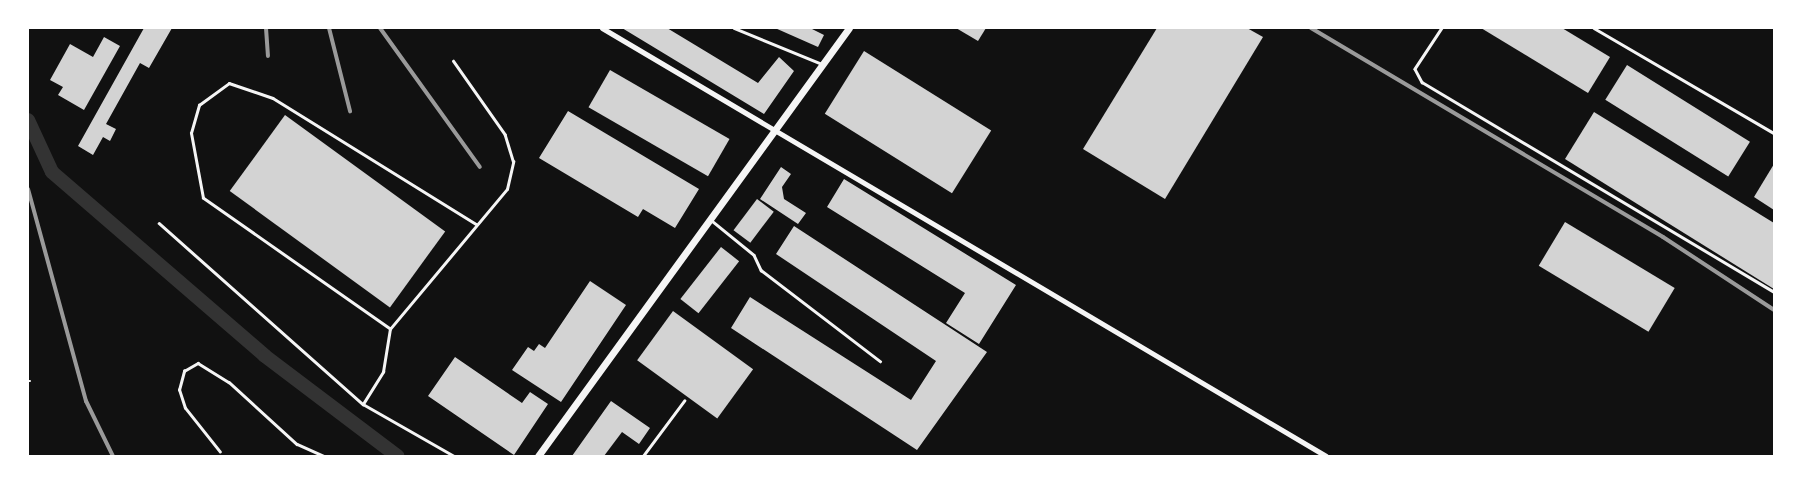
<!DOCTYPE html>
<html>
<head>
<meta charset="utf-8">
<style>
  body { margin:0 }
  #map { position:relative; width:1802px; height:484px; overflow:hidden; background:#111; font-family:Cabin,sans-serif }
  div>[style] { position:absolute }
  .canal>* { height:14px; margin:-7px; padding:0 7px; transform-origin:7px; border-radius:7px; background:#333 }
  .building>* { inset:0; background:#d3d3d3; transform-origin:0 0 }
  .service>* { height:2.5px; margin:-1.25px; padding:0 1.25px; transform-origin:1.25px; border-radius:1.25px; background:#f5f5f5 }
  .minor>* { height:5px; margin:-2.5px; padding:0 2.5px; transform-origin:2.5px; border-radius:2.5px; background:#f5f5f5 }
  .tertiary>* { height:7px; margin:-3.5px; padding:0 3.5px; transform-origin:3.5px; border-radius:3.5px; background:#f5f5f5 }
  .rail>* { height:4px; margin:-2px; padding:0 2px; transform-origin:2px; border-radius:2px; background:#9a9a9a }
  span { translate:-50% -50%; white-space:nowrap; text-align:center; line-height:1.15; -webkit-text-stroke:4px #fff; paint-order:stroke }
  .frame { position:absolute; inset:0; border:29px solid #fff; pointer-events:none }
</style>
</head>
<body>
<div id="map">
  <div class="canal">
    <i style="left:28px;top:120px;width:57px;rotate:65.2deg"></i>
    <i style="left:52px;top:172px;width:281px;rotate:40.8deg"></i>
    <i style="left:265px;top:356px;width:166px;rotate:37.1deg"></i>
  </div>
  <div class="building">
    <i style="clip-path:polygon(144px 28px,172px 28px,149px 68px,140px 63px,106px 124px,116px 129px,110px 141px,103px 137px,93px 155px,78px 146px)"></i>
    <i style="clip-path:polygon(622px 28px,667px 28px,758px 83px,779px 57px,794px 71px,764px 114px)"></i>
    <i style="clip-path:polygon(775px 28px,810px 28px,824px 35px,818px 47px)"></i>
    <i style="clip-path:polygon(956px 28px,986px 28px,978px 41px)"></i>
    <i style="clip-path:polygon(1157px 28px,1247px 28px,1263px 37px,1165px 199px,1083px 149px)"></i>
    <i style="clip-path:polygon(1481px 28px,1562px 28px,1610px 57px,1588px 93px)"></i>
    <i style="clip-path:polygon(104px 37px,120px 46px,84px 110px,58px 95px,63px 87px,50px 80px,70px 44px,93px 57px)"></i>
    <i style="left:864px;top:51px;width:150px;height:74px;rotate:32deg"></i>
    <i style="left:1627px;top:65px;width:145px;height:41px;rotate:32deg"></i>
    <i style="left:610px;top:70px;width:138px;height:43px;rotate:30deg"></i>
    <i style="clip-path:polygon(568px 111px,699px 189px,675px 228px,643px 209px,638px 217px,539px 158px)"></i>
    <i style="clip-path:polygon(1594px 112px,1774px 223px,1774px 289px,1565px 159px)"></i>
    <i style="left:285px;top:115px;width:198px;height:94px;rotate:36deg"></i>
    <i style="clip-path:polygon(1774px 164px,1774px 210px,1754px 197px)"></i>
    <i style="clip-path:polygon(781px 167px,791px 174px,782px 187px,784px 199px,806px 213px,798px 224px,760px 199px)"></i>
    <i style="clip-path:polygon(844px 179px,1016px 285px,979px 344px,946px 323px,965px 293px,827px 207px)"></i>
    <i style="left:757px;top:199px;width:21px;height:39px;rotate:37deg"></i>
    <i style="left:1565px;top:222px;width:128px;height:51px;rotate:31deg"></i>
    <i style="clip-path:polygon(794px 226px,987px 352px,917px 450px,731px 328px,750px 297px,911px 400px,936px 361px,776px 254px)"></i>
    <i style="left:721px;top:247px;width:23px;height:66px;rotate:38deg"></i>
    <i style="clip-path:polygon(590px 281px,626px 305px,561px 402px,512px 370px,528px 347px,534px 351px,539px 344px,545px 348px)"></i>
    <i style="left:673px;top:311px;width:99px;height:61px;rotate:36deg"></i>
    <i style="clip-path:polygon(455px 357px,522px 403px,530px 392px,548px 404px,514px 455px,428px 396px)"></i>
    <i style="clip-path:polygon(611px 401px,650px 428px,639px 444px,622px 432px,604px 456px,572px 456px)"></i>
  </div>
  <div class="service">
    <i style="left:734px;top:28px;width:95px;rotate:22.2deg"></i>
    <i style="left:1442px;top:28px;width:49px;rotate:123.4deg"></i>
    <i style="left:1415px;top:69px;width:15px;rotate:62deg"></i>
    <i style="left:1422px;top:82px;width:410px;rotate:30.8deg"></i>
    <i style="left:1594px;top:28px;width:208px;rotate:30.3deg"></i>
    <i style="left:711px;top:220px;width:55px;rotate:39.1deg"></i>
    <i style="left:754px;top:255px;width:17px;rotate:65deg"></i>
    <i style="left:761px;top:270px;width:150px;rotate:37.4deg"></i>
    <i style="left:159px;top:223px;width:273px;rotate:41.6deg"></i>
    <i style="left:363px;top:404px;width:105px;rotate:29.7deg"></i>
    <i style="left:390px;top:329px;width:228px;rotate:-145deg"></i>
    <i style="left:203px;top:198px;width:66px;rotate:-100.5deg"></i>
    <i style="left:191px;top:133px;width:29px;rotate:-74deg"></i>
    <i style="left:199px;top:105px;width:37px;rotate:-36deg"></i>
    <i style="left:229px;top:83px;width:46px;rotate:18.8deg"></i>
    <i style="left:273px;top:98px;width:239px;rotate:31.8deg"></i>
    <i style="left:28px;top:381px;width:2px"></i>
    <i style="left:363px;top:404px;width:38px;rotate:-58deg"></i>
    <i style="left:383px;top:372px;width:44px;rotate:-80.8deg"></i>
    <i style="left:390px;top:329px;width:182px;rotate:-50.1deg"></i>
    <i style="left:507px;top:189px;width:28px;rotate:-77deg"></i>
    <i style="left:513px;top:162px;width:28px;rotate:-107deg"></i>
    <i style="left:505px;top:135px;width:90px;rotate:-125.1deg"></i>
    <i style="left:220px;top:452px;width:56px;rotate:-128.5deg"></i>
    <i style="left:185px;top:408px;width:19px;rotate:-108deg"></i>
    <i style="left:179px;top:390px;width:20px;rotate:-75deg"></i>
    <i style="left:184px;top:371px;width:16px;rotate:-30deg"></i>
    <i style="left:198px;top:363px;width:36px;rotate:32deg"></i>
    <i style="left:229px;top:382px;width:92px;rotate:42.4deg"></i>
    <i style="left:297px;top:444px;width:30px;rotate:24deg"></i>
    <i style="left:643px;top:456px;width:69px;rotate:-53.3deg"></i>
  </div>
  <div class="minor">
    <i style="left:602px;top:28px;width:841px;rotate:30.59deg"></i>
  </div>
  <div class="tertiary">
    <i style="left:538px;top:456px;width:529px;rotate:-54deg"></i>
  </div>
  <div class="rail">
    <i style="left:266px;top:28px;width:28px;rotate:86deg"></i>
    <i style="left:329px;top:28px;width:86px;rotate:75.8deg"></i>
    <i style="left:380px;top:28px;width:171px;rotate:54.3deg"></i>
    <i style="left:1311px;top:28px;width:409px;rotate:30.7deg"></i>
    <i style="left:1663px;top:237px;width:133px;rotate:33.3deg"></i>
    <i style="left:28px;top:189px;width:220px;rotate:74.7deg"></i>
    <i style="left:86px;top:401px;width:61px;rotate:63.9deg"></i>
  </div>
  <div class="frame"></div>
</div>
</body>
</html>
